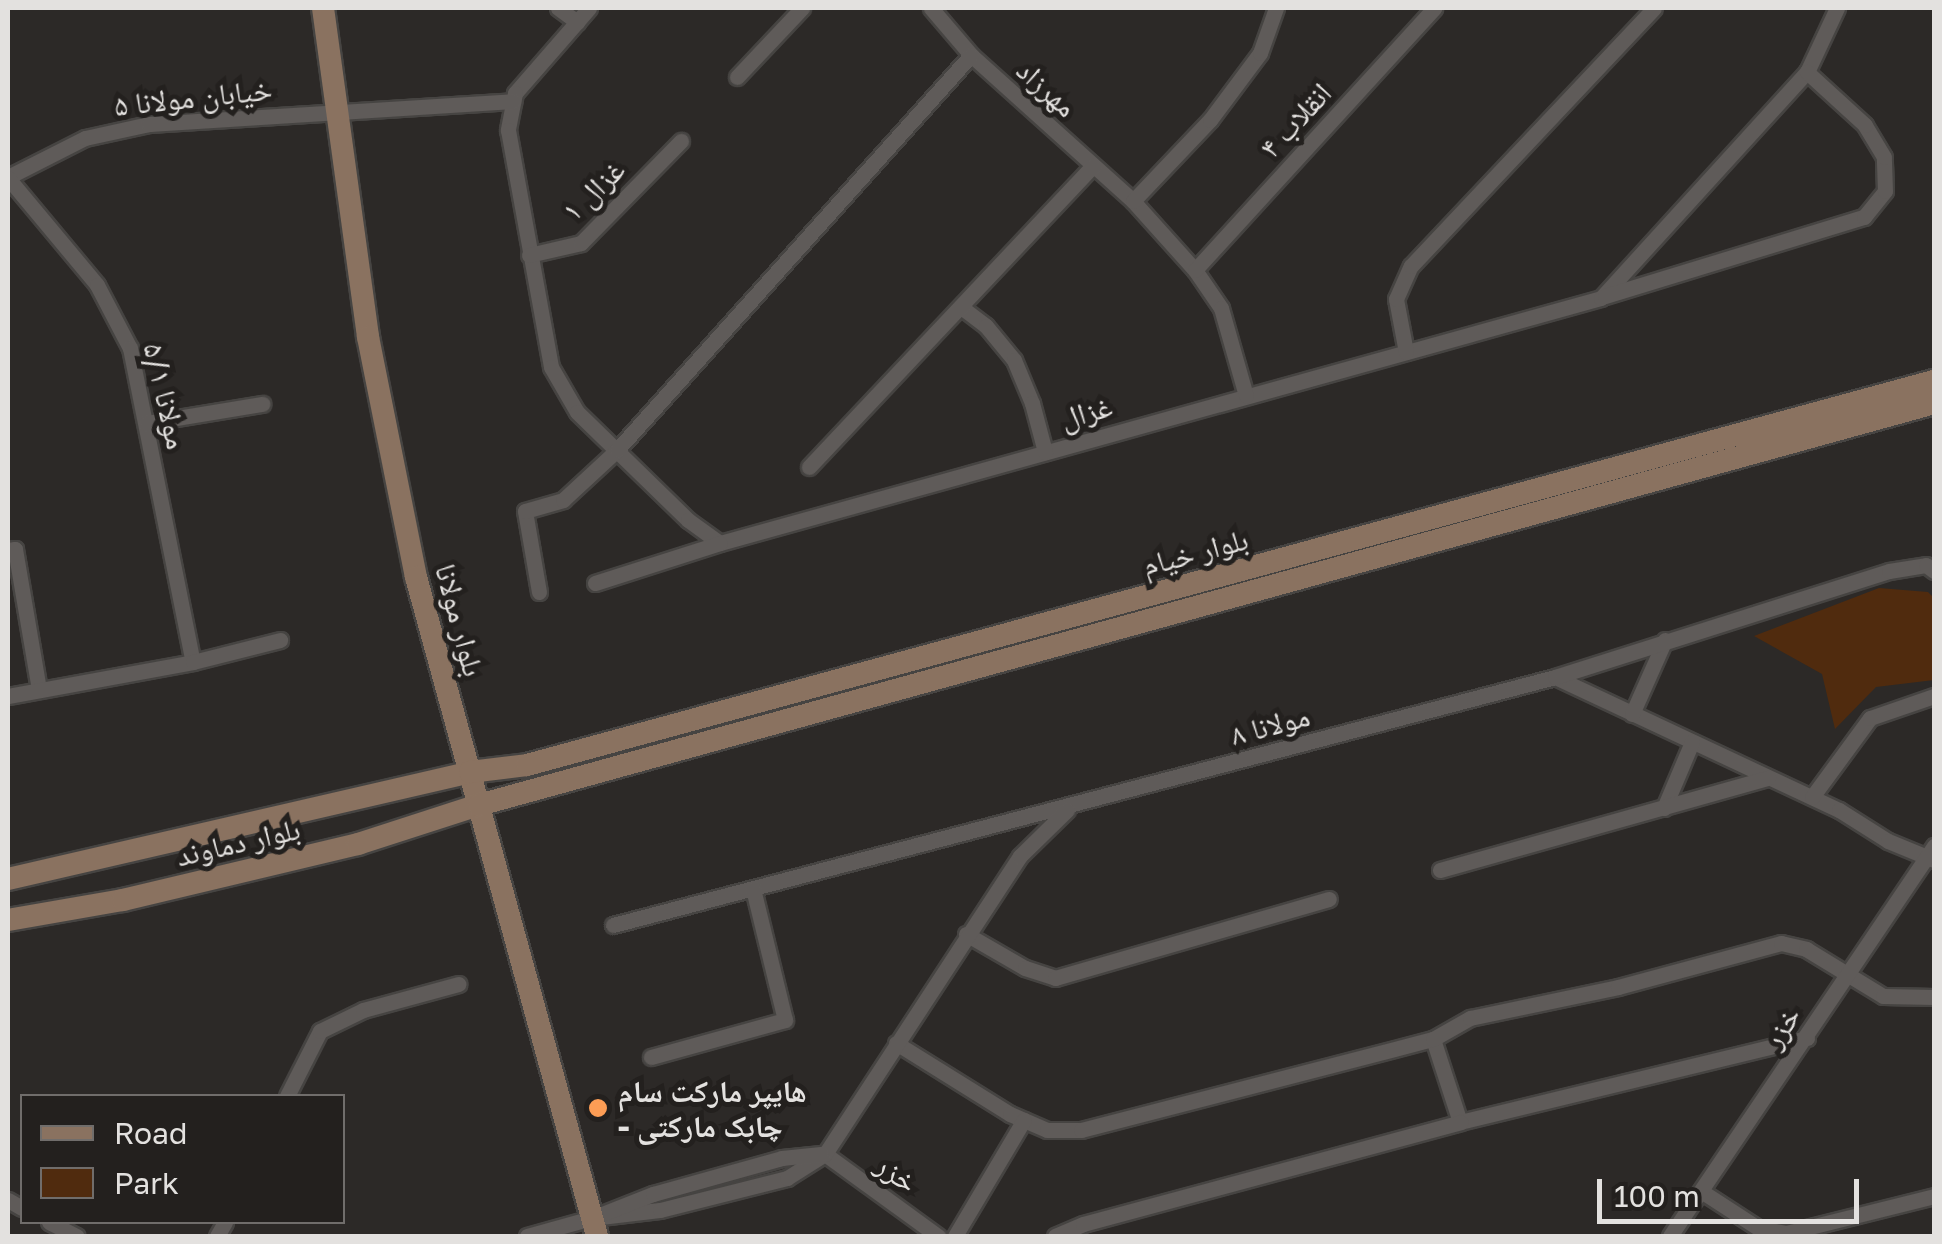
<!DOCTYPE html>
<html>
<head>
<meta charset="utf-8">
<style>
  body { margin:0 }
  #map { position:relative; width:1942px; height:1244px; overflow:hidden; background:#2c2927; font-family:"Golos Text","Noto Naskh Arabic",sans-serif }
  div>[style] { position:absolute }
  .green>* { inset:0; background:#502b0e }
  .roads { filter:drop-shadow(2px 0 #464442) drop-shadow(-2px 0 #464442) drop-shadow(0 2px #464442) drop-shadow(0 -2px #464442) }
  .street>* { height:15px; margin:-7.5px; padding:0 7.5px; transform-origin:7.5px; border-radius:7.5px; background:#5f5b59 }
  .secondary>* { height:22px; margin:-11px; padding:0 11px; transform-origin:11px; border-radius:11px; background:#8a7260 }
  .dots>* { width:28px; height:28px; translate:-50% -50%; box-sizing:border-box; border:5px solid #23201e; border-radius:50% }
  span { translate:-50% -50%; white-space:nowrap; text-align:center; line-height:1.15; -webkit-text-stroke:10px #23201e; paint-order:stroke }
  .street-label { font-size:30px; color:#e3e1df }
  .poi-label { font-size:30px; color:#e3e1df; font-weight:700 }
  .left { translate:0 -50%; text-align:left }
  .frame { position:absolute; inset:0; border:10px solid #e3e1df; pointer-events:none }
  .legend { position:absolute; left:20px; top:1094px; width:325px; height:130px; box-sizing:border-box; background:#23201e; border:2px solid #706d6b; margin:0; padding:12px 18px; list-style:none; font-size:30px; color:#e3e1df }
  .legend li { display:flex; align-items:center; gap:20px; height:50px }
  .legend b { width:50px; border:2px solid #706d6b }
  .scale { position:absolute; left:1597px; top:1179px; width:262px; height:45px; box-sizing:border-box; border:5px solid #e3e1df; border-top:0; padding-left:12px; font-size:30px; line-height:35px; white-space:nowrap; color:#e3e1df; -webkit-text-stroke:8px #23201e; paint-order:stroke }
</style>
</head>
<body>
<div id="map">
  <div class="green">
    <i style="clip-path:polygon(1879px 588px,1928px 592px,1934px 598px,1934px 680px,1876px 687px,1835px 729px,1822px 674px,1754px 636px)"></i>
  </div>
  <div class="roads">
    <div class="street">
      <i style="left:558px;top:8px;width:24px;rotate:36deg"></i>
      <i style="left:589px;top:8px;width:113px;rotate:131deg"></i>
      <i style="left:515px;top:93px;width:38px;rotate:101deg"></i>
      <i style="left:508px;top:130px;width:241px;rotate:79.7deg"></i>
      <i style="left:551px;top:367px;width:52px;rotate:60deg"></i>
      <i style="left:577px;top:412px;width:155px;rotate:44.2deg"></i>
      <i style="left:688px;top:520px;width:39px;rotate:36deg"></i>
      <i style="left:720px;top:543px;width:914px;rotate:-15.54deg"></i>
      <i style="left:1601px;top:298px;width:306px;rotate:-47.7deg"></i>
      <i style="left:1807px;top:72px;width:71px;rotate:-64.9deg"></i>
      <i style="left:931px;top:8px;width:62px;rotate:49.6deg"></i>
      <i style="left:971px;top:55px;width:218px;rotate:42deg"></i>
      <i style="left:1133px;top:201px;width:93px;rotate:48.1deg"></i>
      <i style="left:1195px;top:270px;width:46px;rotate:55.6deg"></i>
      <i style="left:1221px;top:308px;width:91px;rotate:74.1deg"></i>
      <i style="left:737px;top:77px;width:95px;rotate:-46.7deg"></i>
      <i style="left:8px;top:177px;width:86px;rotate:-26.9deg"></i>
      <i style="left:85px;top:138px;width:66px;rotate:-12.3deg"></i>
      <i style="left:149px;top:124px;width:365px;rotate:-3.6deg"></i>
      <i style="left:8px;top:178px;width:139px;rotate:50.2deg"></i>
      <i style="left:97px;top:285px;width:71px;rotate:62.4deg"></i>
      <i style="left:130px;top:348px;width:320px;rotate:78.7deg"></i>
      <i style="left:1133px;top:201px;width:112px;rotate:-46.5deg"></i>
      <i style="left:1210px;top:120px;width:84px;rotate:-53.3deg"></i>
      <i style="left:1260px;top:53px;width:48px;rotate:-70.4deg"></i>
      <i style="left:529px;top:255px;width:53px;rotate:-13deg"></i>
      <i style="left:581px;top:243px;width:143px;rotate:-45.6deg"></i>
      <i style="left:1195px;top:270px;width:355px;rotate:-47.6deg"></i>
      <i style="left:1605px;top:296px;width:271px;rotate:-17deg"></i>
      <i style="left:1864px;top:217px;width:33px;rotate:-51deg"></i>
      <i style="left:1885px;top:191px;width:34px;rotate:-92deg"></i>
      <i style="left:1884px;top:157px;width:37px;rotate:-121deg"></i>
      <i style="left:1865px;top:125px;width:79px;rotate:-137.6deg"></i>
      <i style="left:961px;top:307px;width:31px;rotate:37deg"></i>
      <i style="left:986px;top:326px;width:44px;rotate:50.5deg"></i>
      <i style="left:1014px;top:360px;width:47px;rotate:67.3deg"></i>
      <i style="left:1032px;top:403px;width:51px;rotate:75.1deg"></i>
      <i style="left:1406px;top:352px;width:54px;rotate:-100.7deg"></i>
      <i style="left:1396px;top:299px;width:36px;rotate:-66deg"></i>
      <i style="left:1411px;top:266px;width:354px;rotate:-46.7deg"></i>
      <i style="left:147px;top:423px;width:117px;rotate:-9.4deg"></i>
      <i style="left:809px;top:467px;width:414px;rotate:-46.7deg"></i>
      <i style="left:8px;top:550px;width:7px;rotate:-8deg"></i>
      <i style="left:15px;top:549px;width:143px;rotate:80.3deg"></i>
      <i style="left:595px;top:583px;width:131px;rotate:-17.7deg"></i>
      <i style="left:539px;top:592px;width:82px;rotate:-99.8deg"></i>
      <i style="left:525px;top:511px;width:40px;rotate:-16deg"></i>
      <i style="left:563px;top:500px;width:74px;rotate:-42.8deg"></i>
      <i style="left:617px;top:450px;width:530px;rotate:-48.13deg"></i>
      <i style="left:1555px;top:677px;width:314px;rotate:25.1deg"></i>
      <i style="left:1839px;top:810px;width:58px;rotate:32.3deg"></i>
      <i style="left:1888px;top:841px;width:50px;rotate:22.4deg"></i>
      <i style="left:8px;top:696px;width:188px;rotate:-10.4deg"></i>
      <i style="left:193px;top:662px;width:90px;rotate:-14.2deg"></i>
      <i style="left:1632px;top:714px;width:81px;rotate:-66deg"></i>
      <i style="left:1812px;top:797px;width:98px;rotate:-53.7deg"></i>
      <i style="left:1870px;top:718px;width:68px;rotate:-19deg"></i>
      <i style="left:1664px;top:808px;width:72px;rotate:-67deg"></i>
      <i style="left:1440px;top:870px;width:341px;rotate:-15.7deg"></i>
      <i style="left:613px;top:925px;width:974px;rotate:-14.75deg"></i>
      <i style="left:1555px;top:677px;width:350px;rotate:-17.6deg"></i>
      <i style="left:1889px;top:571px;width:37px;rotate:-9deg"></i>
      <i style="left:1926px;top:565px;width:10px;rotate:37deg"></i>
      <i style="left:966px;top:934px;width:68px;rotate:30deg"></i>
      <i style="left:1025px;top:968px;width:32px;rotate:18deg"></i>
      <i style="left:1055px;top:978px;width:285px;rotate:-16.1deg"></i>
      <i style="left:1433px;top:1039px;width:87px;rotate:72deg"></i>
      <i style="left:1460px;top:1122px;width:357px;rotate:-13.6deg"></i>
      <i style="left:896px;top:1043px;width:134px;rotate:31.9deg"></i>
      <i style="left:1010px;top:1114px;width:40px;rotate:23.4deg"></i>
      <i style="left:1047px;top:1130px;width:34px"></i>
      <i style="left:1081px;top:1130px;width:364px;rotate:-14.5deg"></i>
      <i style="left:1433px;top:1039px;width:43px;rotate:-29.6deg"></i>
      <i style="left:1470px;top:1018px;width:151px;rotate:-11.8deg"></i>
      <i style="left:1618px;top:987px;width:169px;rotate:-15.1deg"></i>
      <i style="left:1781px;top:943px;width:26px;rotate:13deg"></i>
      <i style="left:1806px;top:949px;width:90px;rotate:31.4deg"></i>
      <i style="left:1883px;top:996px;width:51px;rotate:1.1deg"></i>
      <i style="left:651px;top:1057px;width:139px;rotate:-15.4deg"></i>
      <i style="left:785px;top:1020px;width:135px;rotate:-103.7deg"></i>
      <i style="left:287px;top:1096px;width:73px;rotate:-63.1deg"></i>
      <i style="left:320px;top:1031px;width:48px;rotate:-26deg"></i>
      <i style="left:363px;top:1010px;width:99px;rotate:-15.2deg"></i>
      <i style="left:825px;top:1154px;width:140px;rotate:36deg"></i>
      <i style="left:1701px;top:1191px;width:68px;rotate:33deg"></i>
      <i style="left:1758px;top:1228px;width:28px;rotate:10deg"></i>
      <i style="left:1786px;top:1233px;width:153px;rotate:-14deg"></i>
      <i style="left:8px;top:1200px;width:16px;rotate:30deg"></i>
      <i style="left:592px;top:1218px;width:68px;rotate:-6.7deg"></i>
      <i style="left:660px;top:1210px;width:131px;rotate:-14.1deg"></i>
      <i style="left:787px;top:1178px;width:45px;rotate:-32.3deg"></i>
      <i style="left:825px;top:1154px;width:356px;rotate:-56.8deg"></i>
      <i style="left:1020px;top:856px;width:66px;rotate:-44.4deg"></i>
      <i style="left:49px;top:1222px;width:31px;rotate:27deg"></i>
      <i style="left:217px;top:1236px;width:16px;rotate:-60deg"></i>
      <i style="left:527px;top:1236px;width:67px;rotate:-15.5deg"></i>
      <i style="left:592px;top:1218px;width:66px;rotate:-21.5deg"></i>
      <i style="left:653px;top:1194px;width:134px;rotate:-15.6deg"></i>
      <i style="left:782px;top:1158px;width:39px;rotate:-6deg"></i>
      <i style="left:955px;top:1236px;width:135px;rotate:-59.3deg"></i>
      <i style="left:1055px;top:1236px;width:30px;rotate:-23deg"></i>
      <i style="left:1083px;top:1224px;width:391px;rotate:-15.1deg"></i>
      <i style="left:1670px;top:1236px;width:471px;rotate:-55.9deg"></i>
    </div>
    <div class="secondary">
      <i style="left:323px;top:8px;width:332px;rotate:82.2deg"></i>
      <i style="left:368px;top:337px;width:245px;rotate:78.7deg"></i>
      <i style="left:416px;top:577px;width:683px;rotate:74.64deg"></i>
      <i style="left:8px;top:879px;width:474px;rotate:-13deg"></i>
      <i style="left:470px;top:772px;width:57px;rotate:-7deg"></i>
      <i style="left:527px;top:765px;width:1458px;rotate:-15.27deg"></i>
      <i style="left:8px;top:920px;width:117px;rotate:-9.9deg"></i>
      <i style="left:123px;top:900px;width:242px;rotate:-13.4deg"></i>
      <i style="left:358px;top:844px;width:127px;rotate:-17.9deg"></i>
      <i style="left:479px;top:805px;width:1510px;rotate:-15.44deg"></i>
    </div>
  </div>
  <div class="dots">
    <i style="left:598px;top:1108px;background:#fd9d55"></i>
  </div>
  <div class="street-label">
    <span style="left:1047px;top:88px;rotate:42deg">مهرزاد</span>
    <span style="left:193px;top:97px;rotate:-6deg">خیابان مولانا ۵</span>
    <span style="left:1295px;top:120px;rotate:-47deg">انقلاب ۴</span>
    <span style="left:593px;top:190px;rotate:-44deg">غزال ۱</span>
    <span style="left:166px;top:396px;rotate:77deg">مولانا ۵/۱</span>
    <span style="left:1086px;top:412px;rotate:-16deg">غزال</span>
    <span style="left:1195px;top:552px;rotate:-15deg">بلوار خیام</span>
    <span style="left:460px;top:620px;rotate:75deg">بلوار مولانا</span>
    <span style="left:1270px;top:725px;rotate:-15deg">مولانا ۸</span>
    <span style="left:238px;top:842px;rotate:-13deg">بلوار دماوند</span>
    <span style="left:1781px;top:1027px;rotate:-56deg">خزر</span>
    <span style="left:897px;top:1173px;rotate:36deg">خزر</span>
  </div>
  <div class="poi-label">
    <span class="left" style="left:618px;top:1108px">هایپر مارکت سام<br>- چابک مارکتی</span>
  </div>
  <div class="frame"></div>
  <ul class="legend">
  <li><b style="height:12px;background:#8a7260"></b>Road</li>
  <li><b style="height:28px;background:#502b0e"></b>Park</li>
  </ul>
  <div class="scale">100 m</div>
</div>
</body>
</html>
